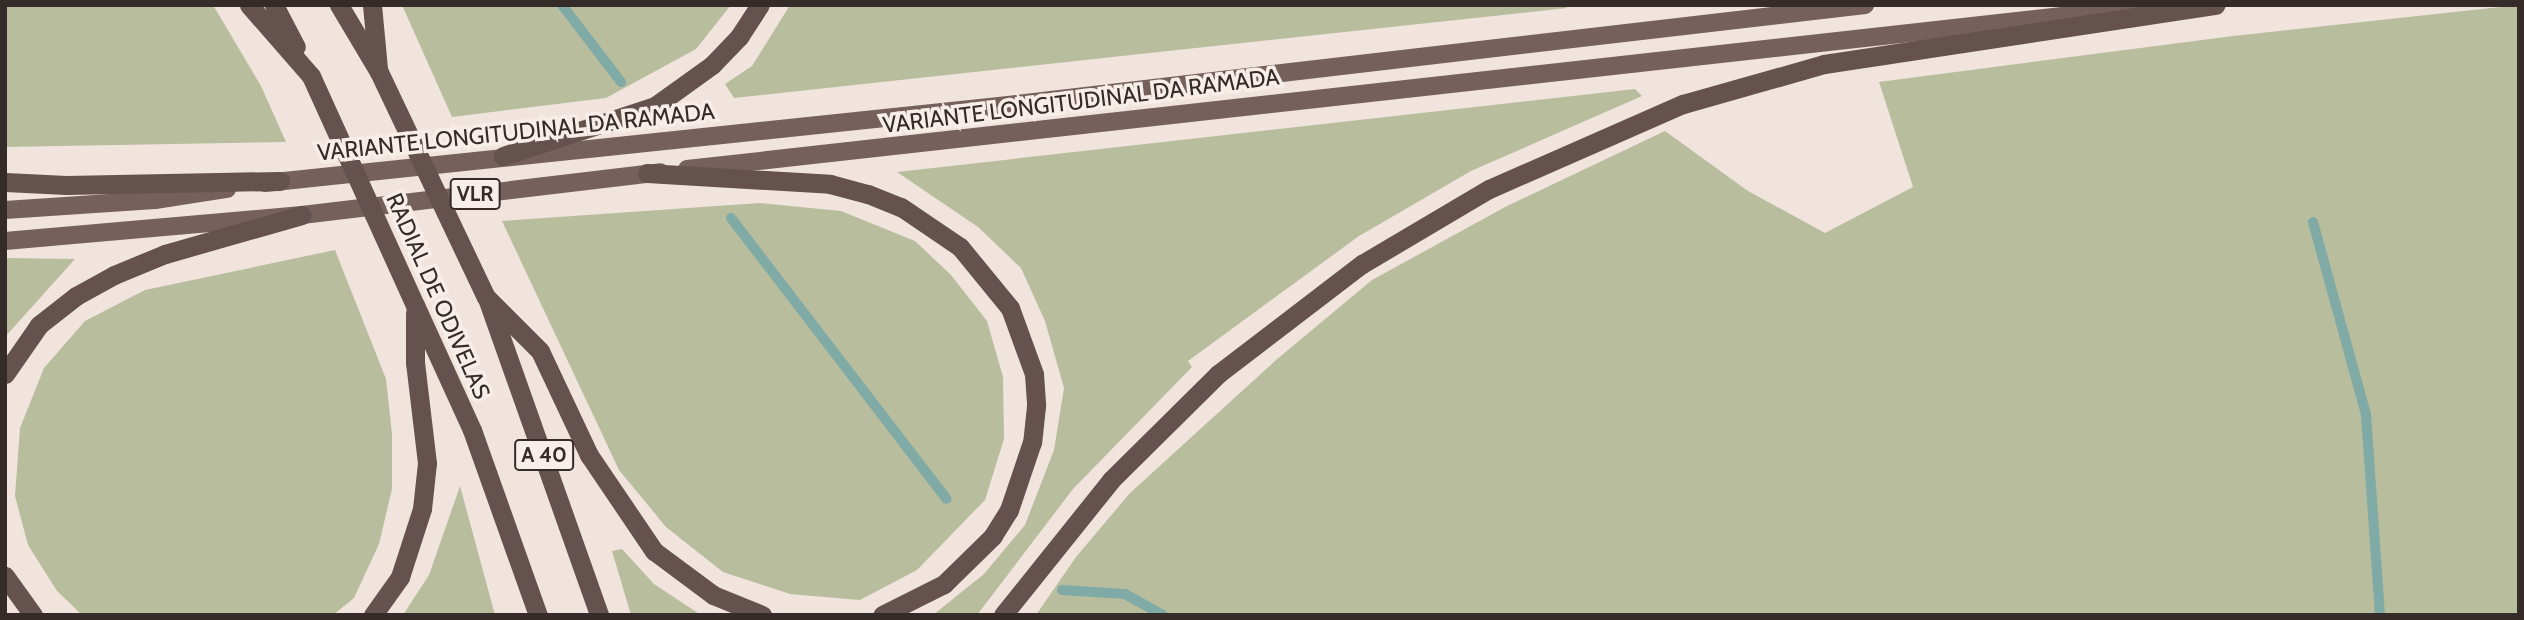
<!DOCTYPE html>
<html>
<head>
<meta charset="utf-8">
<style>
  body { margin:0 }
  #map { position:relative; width:2524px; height:620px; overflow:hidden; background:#f0e4dd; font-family:Cabin,sans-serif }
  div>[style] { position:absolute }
  .green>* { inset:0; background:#b8bd9e }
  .stream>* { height:10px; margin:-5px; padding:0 5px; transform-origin:5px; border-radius:5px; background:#7faaa5 }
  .primary>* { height:18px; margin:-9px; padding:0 9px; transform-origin:9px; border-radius:9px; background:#75605b }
  .trunk>* { height:19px; margin:-9.5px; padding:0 9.5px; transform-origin:9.5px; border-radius:9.5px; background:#65524e }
  .trunk-bridge>* { height:19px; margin:-9.5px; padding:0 9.5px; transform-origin:9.5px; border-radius:9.5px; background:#65524e }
  span { translate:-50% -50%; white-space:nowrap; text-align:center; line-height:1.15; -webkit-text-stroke:7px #f8eee9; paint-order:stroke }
  .shield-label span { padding:2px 5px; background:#f8eee9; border:2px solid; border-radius:5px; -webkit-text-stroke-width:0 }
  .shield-label { font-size:21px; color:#352b29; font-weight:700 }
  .street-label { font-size:23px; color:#352b29 }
  .frame { position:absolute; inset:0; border:7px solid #352b29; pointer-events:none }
</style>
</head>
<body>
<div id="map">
  <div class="green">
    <i style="clip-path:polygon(5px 5px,213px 5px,261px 86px,286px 142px,5px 147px)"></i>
    <i style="clip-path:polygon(402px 5px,731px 5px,696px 49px,606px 98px,452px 117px)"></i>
    <i style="clip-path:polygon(790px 5px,1565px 5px,1567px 8px,734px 98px,725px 84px,752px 66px)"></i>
    <i style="clip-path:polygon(2519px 5px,2519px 615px,1036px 615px,1076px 557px,1130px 493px,1276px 360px,1372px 280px,1507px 206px,1665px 131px,1748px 191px,1825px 233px,1913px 187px,1879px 82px,2233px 36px)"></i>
    <i style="clip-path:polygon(1635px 89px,1642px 96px,1471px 171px,1359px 236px,1188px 361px,1192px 367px,1073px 489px,977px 615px,933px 615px,984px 574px,1025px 525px,1054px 450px,1064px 388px,1045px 321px,1021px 268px,978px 227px,897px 172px)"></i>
    <i style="clip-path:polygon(760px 203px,841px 211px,915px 241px,951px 275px,987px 321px,1003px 377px,1004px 439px,985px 500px,917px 570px,860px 600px,790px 594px,723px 572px,666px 527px,619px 470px,502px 221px)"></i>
    <i style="clip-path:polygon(335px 250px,386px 379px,392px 434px,392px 489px,379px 544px,354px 598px,333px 615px,82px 615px,57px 591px,28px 545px,15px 496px,20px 428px,44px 368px,85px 321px,145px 290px)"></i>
    <i style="clip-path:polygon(5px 258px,75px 259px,5px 337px)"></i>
    <i style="clip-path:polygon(460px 486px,495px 615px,403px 615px,429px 575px)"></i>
    <i style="clip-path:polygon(622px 549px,654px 584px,701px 615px,631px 615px,612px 551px)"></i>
  </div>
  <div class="stream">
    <i style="left:562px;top:5px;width:97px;rotate:52.5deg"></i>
    <i style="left:731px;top:218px;width:354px;rotate:52.5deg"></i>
    <i style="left:2313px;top:222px;width:200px;rotate:74.6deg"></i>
    <i style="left:2366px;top:415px;width:200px;rotate:86deg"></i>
    <i style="left:1062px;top:590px;width:63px;rotate:3.6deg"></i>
    <i style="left:1125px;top:594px;width:43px;rotate:28.9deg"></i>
  </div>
  <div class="primary">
    <i style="left:687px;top:169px;width:1474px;rotate:-6.35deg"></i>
    <i style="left:265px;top:183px;width:738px;rotate:-5.99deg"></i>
    <i style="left:999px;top:106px;width:872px;rotate:-6.65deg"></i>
    <i style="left:5px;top:210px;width:150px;rotate:-3.8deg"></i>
    <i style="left:155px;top:200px;width:73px;rotate:-8.7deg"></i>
    <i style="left:5px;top:241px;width:298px;rotate:-5deg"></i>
    <i style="left:302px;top:215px;width:361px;rotate:-6.8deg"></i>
  </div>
  <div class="trunk">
    <i style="left:249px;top:5px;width:94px;rotate:48.9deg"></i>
    <i style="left:274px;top:5px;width:47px;rotate:62.4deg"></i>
    <i style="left:339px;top:5px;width:78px;rotate:59.2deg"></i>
    <i style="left:372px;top:5px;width:63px;rotate:84.6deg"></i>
    <i style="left:503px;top:156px;width:160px;rotate:-18.2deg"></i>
    <i style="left:655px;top:106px;width:70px;rotate:-35.7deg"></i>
    <i style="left:712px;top:65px;width:39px;rotate:-46deg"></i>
    <i style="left:739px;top:37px;width:38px;rotate:-57deg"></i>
    <i style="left:647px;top:173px;width:183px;rotate:3.4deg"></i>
    <i style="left:830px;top:184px;width:39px;rotate:15deg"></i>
    <i style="left:868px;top:194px;width:35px;rotate:22deg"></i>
    <i style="left:901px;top:207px;width:71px;rotate:34.1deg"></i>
    <i style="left:960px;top:247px;width:79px;rotate:50.7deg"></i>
    <i style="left:1010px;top:308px;width:70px;rotate:70deg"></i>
    <i style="left:1034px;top:374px;width:32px;rotate:86deg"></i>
    <i style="left:1036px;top:406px;width:36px;rotate:96deg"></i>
    <i style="left:1032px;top:442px;width:72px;rotate:108.7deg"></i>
    <i style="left:1009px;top:510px;width:31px;rotate:122deg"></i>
    <i style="left:993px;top:536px;width:69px;rotate:135.6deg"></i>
    <i style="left:944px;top:584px;width:69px;rotate:153.4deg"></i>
    <i style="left:5px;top:182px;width:61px;rotate:2.8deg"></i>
    <i style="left:66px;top:185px;width:214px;rotate:-1.1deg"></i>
    <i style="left:486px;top:297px;width:76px;rotate:45deg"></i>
    <i style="left:540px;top:351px;width:115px;rotate:64.8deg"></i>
    <i style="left:589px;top:455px;width:116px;rotate:55.9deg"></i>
    <i style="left:654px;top:551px;width:74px;rotate:36.7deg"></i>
    <i style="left:713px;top:595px;width:53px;rotate:22.2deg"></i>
    <i style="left:488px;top:301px;width:333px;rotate:70.5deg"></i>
    <i style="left:415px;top:305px;width:137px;rotate:65.5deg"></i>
    <i style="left:472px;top:430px;width:196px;rotate:70.4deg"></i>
    <i style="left:5px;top:374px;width:60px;rotate:-55.2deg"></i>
    <i style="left:39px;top:325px;width:47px;rotate:-38.1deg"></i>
    <i style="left:76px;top:296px;width:43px;rotate:-28.9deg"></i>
    <i style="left:114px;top:275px;width:55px;rotate:-22.4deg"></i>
    <i style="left:165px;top:254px;width:142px;rotate:-15.9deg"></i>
    <i style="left:5px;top:576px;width:48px;rotate:54.3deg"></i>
    <i style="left:373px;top:615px;width:47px;rotate:-54.6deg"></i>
    <i style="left:400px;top:577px;width:71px;rotate:-72.1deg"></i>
    <i style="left:422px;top:509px;width:46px;rotate:-83.8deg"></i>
    <i style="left:427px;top:463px;width:101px;rotate:-96.8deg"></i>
    <i style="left:415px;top:363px;width:50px;rotate:-90deg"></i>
    <i style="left:1003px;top:615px;width:173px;rotate:-51.3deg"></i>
    <i style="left:1111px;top:480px;width:151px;rotate:-44.7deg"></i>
    <i style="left:1218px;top:374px;width:181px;rotate:-37.4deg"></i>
    <i style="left:1362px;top:264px;width:147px;rotate:-30.6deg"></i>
    <i style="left:1489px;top:189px;width:212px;rotate:-23.7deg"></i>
    <i style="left:1683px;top:104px;width:147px;rotate:-15.8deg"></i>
    <i style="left:1824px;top:64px;width:396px;rotate:-8.6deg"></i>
  </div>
  <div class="trunk-bridge">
    <i style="left:379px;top:72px;width:249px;rotate:64.6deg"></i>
    <i style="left:311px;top:76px;width:252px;rotate:65.6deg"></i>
  </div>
  <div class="shield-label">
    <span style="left:475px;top:194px">VLR</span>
    <span style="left:544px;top:455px">A 40</span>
  </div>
  <div class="street-label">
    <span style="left:1081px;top:101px;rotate:-7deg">VARIANTE LONGITUDINAL DA RAMADA</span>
    <span style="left:516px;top:132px;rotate:-6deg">VARIANTE LONGITUDINAL DA RAMADA</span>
    <span style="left:438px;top:296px;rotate:66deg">RADIAL DE ODIVELAS</span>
  </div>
  <div class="frame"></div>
</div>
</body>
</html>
